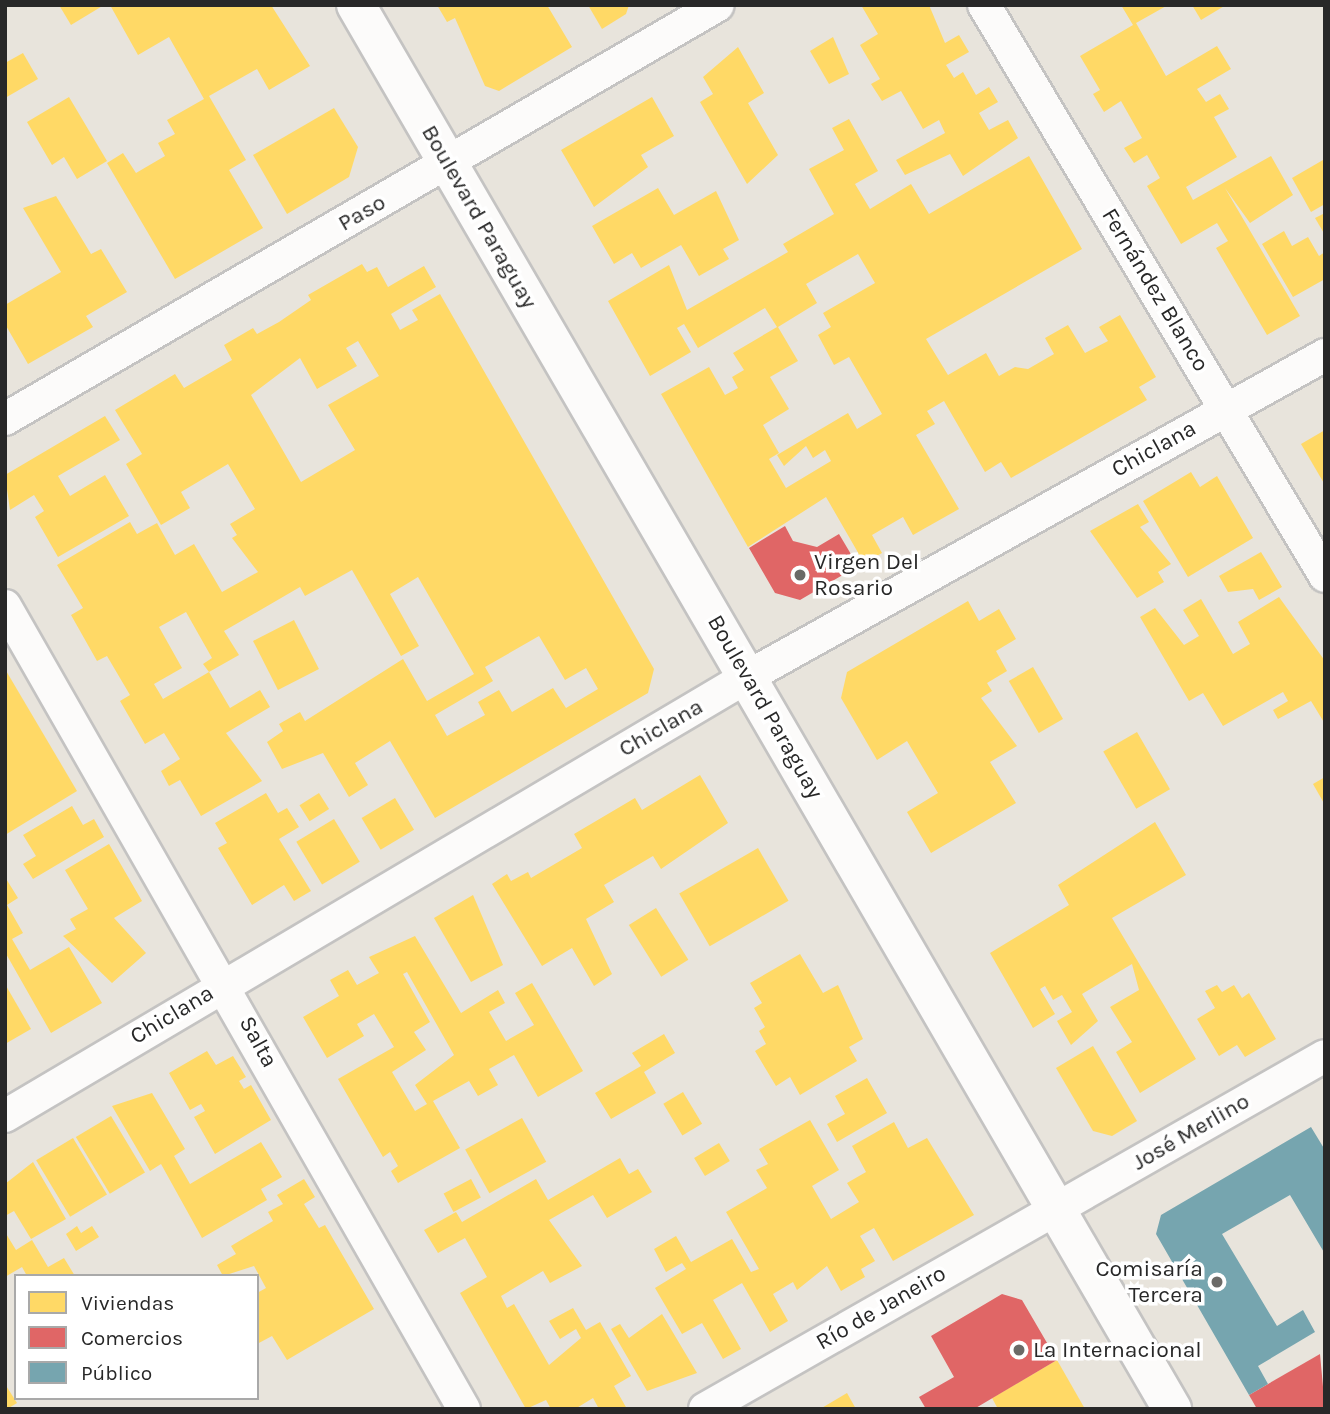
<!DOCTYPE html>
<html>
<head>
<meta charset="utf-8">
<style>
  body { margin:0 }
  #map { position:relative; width:1330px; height:1414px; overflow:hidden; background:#e8e4dc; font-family:Karla,sans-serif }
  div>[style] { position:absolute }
  .homes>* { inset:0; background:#ffd966; transform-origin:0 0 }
  .shops>* { inset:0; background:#e06666 }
  .public>* { inset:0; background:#76a5af }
  .roads { filter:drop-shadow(2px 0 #c4c3c2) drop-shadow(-2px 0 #c4c3c2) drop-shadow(0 2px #c4c3c2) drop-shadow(0 -2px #c4c3c2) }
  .minor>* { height:32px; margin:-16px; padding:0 16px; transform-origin:16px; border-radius:16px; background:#fcfbfa }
  .secondary>* { height:38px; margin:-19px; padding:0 19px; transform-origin:19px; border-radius:19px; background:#fcfbfa }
  .dots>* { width:19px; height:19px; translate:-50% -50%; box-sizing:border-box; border:4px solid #fff; border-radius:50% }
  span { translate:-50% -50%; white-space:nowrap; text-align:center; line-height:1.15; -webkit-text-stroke:7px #fff; paint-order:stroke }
  .street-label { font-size:23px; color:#282828 }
  .poi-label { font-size:23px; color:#282828 }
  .left { translate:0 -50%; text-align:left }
  .right { translate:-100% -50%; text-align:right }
  .frame { position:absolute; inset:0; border:7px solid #282828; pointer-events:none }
  .legend { position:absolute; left:14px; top:1274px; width:245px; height:126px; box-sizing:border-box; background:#fff; border:2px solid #a9a9a9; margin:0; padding:9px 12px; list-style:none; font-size:21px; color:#282828 }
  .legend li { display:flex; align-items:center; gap:14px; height:35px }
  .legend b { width:35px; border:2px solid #a9a9a9 }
</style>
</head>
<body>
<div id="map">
  <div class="homes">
    <i style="clip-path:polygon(59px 5px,104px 5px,71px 25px)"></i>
    <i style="clip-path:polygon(110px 5px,271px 5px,310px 66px,269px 90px,257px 69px,209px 96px,246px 160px,229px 170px,263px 228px,175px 279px,107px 163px,123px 153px,136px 173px,165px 156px,158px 143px,175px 134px,167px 120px,204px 99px,169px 37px,138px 55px)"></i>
    <i style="clip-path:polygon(437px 5px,547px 5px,572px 47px,499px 91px,485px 86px,455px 18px,447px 22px)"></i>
    <i style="clip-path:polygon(588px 5px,629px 5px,626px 14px,602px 29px)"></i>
    <i style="clip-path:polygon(861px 5px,929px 5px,945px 43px,959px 35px,969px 52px,946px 65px,954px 78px,963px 72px,976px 95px,989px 87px,998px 102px,979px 113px,989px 130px,1008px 120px,1018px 138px,963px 176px,950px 154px,905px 175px,896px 160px,945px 133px,939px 120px,923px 129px,901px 91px,882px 101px,871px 84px,880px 79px,860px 45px,878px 34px)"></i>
    <i style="clip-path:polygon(1121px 5px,1168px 5px,1136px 23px,1166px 76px,1217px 46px,1231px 69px,1197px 89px,1206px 102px,1220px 94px,1229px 109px,1214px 117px,1237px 157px,1186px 187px,1193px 200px,1271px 156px,1293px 195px,1250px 223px,1225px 188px,1300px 316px,1267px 335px,1216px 248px,1228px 241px,1217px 223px,1181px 244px,1147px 186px,1160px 178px,1147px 155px,1134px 163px,1124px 148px,1142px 138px,1121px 101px,1104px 112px,1093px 94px,1100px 90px,1080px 56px,1133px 25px)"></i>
    <i style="clip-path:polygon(1192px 5px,1226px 5px,1201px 20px)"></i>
    <i style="clip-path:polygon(833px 37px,849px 74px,829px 84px,810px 51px)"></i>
    <i style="clip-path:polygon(738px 47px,764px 93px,748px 103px,778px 155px,747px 184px,700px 102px,713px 94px,703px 77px)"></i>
    <i style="clip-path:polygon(23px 53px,38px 79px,5px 98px,5px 63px)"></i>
    <i style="clip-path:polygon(69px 97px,107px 161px,77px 179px,64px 157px,52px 165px,27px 122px)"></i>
    <i style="clip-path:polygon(652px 97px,674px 136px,641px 155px,648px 167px,594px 207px,561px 150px)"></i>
    <i style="clip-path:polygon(334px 108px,358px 147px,349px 177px,287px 214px,253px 155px)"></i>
    <i style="clip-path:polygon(evenodd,849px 119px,878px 171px,855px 184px,870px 209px,911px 184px,929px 214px,1029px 156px,1082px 249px,926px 339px,948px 375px,986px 353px,999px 376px,1015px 367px,1028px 369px,1054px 354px,1045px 338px,1068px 325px,1085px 353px,1108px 341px,1099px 327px,1120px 315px,1156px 377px,1139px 387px,1147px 400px,1011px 478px,1001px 462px,985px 472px,944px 401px,927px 411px,935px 424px,916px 435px,959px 509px,913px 535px,903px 517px,872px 535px,882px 553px,864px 563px,826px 497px,748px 547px,661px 394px,709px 367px,725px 395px,738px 388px,732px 377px,744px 370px,733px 353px,777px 327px,765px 308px,698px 348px,684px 324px,677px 328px,691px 352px,650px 376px,608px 301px,669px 265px,687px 310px,788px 252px,783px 244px,834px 214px,809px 169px,844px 150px,832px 128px,849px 119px,858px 254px,875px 283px,823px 313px,831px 327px,818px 335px,834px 365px,849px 357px,882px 414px,857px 429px,848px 413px,777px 455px,784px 466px,806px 446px,813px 458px,825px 450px,831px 461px,786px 488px,769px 459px,779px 453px,763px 425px,789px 409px,770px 377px,798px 361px,778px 327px,817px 303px,806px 284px,858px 254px)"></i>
    <i style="clip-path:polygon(1323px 160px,1325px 204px,1311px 212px,1292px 178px)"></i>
    <i style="clip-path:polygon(658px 188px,674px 215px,716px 191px,739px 240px,723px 249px,729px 259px,699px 276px,681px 245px,641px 268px,632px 253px,614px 264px,592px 226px)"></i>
    <i style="clip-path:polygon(56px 196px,91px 254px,101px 249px,127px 292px,86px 316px,93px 327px,28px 364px,5px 324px,5px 305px,61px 272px,23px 208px)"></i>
    <i style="clip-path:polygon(1325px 213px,1325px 235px,1315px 218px)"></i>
    <i style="clip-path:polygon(1284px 231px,1292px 246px,1308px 237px,1319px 256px,1325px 252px,1325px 279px,1293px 297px,1262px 244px)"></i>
    <i style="clip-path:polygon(evenodd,362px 264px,367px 272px,377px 267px,388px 287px,424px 266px,436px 287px,391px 314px,400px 330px,418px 320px,412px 310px,440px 294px,654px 669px,648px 693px,435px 818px,390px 741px,355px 763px,368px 785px,349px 797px,323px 753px,282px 769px,267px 742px,283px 731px,279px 724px,300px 712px,305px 721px,403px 659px,427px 701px,474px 674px,418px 577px,390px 594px,419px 646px,401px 656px,352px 570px,305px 596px,300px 587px,224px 631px,239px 655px,209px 672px,230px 708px,260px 690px,270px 707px,226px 733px,262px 781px,201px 816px,180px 780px,169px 786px,161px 771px,180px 759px,164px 733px,145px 744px,120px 701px,130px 695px,107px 656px,97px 661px,71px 615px,83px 608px,57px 565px,130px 522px,137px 534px,157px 523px,175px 555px,194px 544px,222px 592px,258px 572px,232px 538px,237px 535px,230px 524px,255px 509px,228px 464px,181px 492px,190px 508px,161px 525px,126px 464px,142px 454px,115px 410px,175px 374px,184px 388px,232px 360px,224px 345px,253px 328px,257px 334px,279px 322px,311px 300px,308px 295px,362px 264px,358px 341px,379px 376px,328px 405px,355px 450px,301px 482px,251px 395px,300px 358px,317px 389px,357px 366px,346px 348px,358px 341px,362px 264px,186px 612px,212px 658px,203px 664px,209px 672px,163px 699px,154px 684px,182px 668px,159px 627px,186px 612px,362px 264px,539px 636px,565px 680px,586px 668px,598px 689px,566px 708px,553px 688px,512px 712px,499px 690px,478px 702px,485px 715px,447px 736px,435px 715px,493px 681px,485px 667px,539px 636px)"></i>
    <i style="clip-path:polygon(105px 416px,120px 440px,58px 476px,70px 496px,105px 475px,129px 516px,58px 557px,35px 517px,44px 511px,34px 495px,10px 510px,5px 475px)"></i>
    <i style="clip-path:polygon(1325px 430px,1325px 485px,1301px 444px)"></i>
    <i style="clip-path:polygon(1191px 472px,1200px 487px,1217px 476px,1253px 538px,1188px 577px,1143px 501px)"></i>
    <i style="clip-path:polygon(1138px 504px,1149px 522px,1140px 527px,1171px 564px,1158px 572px,1164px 582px,1137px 598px,1090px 531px)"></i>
    <i style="clip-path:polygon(1261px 552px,1282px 587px,1259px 600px,1253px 589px,1228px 592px,1219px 576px)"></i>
    <i style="clip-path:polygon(1279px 597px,1325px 661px,1325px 724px,1311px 701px,1278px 719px,1273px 710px,1288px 701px,1283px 692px,1223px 726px,1203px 693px,1189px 701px,1140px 617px,1155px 608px,1184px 645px,1199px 636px,1183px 610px,1201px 599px,1233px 654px,1250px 644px,1238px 622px)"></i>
    <i style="clip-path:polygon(968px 601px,979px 621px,999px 609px,1016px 639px,996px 651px,1007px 671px,987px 683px,992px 691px,981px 698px,1017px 746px,990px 762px,1016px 803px,931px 853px,907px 812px,938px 793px,907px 741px,877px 760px,841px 698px,847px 672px)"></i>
    <i style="left:294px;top:620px;width:55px;height:46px;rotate:63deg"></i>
    <i style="left:1033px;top:667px;width:60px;height:28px;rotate:60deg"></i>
    <i style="clip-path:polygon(5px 669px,77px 791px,5px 835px)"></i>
    <i style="left:1137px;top:732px;width:66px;height:39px;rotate:60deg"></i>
    <i style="clip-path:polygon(700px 775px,728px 823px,661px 869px,653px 856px,604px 885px,614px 902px,586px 919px,612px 974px,594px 986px,572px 948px,542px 966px,492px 884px,507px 874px,511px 881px,528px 872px,531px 878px,582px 848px,574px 834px,635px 798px,642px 810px)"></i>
    <i style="clip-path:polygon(1325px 777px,1325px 805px,1313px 784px)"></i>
    <i style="clip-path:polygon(266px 793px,278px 813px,287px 808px,299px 827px,279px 839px,311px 891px,294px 901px,284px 885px,252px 905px,218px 848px,227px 843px,215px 823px)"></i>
    <i style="left:319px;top:793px;width:19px;height:23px;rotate:58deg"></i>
    <i style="left:395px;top:798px;width:37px;height:39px;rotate:59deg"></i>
    <i style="clip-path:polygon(72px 806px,83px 825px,94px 819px,104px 837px,33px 879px,23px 864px,36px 856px,23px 835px)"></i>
    <i style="left:334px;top:819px;width:50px;height:44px;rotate:59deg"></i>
    <i style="clip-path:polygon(1155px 822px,1186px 875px,1112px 918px,1196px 1059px,1140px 1093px,1116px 1052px,1132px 1042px,1110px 1007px,1139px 990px,1132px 964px,1082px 994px,1098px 1021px,1071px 1045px,1057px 1021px,1072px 1012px,1062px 995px,1053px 1000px,1045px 986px,1040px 989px,1055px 1014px,1033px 1028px,990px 953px,1069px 905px,1058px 885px)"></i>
    <i style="clip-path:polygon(109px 844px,142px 901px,114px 918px,146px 953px,112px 983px,63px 936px,76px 929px,70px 919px,88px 909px,65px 870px)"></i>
    <i style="left:758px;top:848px;width:61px;height:91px;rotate:60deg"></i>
    <i style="clip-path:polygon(5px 877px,18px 898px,7px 905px,23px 933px,12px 939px,30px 970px,69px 947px,102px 1003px,51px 1033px,5px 952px)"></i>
    <i style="clip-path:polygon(473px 895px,503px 965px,471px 982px,434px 918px)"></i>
    <i style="left:656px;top:908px;width:61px;height:32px;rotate:58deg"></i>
    <i style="clip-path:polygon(evenodd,415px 936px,461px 1013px,498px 990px,505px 1003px,489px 1012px,506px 1041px,534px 1025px,515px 993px,532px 983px,583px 1071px,538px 1097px,514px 1055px,489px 1069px,498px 1085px,478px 1096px,469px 1081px,433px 1101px,460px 1148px,398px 1183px,391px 1171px,398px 1166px,390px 1152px,383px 1157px,338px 1079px,394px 1047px,374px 1014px,357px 1024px,364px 1036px,327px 1058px,303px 1017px,339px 996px,330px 980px,348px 970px,357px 985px,379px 973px,369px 957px,415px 936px,407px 972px,454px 1055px,415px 1085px,427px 1104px,415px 1111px,392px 1072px,426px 1050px,414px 1032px,430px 1022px,403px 974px,407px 972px)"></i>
    <i style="clip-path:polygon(800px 954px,823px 993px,838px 985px,863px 1039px,849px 1047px,857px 1061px,800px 1095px,790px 1077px,776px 1086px,755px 1051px,766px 1044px,759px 1031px,765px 1027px,754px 1008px,762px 1003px,750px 983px)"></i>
    <i style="clip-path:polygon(5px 984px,31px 1029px,5px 1044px)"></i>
    <i style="clip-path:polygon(1217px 985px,1222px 992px,1234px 985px,1242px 998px,1249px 993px,1276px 1039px,1245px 1057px,1237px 1045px,1219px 1056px,1197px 1019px,1215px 1008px,1205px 991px)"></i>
    <i style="clip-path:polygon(664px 1034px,675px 1053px,644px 1072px,656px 1093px,611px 1119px,595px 1093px,641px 1066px,632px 1053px)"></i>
    <i style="clip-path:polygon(1093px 1046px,1137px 1121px,1112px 1136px,1093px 1131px,1056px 1068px)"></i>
    <i style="clip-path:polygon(207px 1051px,216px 1065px,233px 1056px,246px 1077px,239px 1081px,244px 1089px,251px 1085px,271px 1120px,215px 1154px,194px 1117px,205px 1111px,201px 1104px,190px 1110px,169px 1073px)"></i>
    <i style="clip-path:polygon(867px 1078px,887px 1113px,837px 1142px,827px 1124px,845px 1114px,835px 1096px)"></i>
    <i style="left:683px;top:1092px;width:37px;height:23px;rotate:59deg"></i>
    <i style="clip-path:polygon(152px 1093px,185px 1149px,174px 1156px,190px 1184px,261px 1142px,282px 1177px,261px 1189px,267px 1200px,202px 1238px,161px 1164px,150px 1171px,112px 1106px)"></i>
    <i style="left:111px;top:1116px;width:66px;height:41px;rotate:59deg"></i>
    <i style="left:522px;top:1118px;width:50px;height:65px;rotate:61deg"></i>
    <i style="clip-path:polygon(810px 1120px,839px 1170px,812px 1186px,831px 1219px,859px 1202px,847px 1183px,866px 1172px,852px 1146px,894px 1122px,908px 1148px,927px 1138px,974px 1215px,893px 1261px,874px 1228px,860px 1236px,875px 1261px,861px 1269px,865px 1277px,841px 1291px,827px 1266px,797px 1290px,793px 1282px,773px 1294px,788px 1321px,770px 1332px,742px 1283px,713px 1300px,741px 1349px,723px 1359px,702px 1323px,682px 1334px,655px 1288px,686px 1269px,682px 1263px,666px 1272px,654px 1249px,676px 1236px,691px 1262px,732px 1239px,751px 1272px,759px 1269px,726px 1212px,767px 1188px,756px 1170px,768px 1164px,759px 1149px)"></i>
    <i style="left:73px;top:1138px;width:66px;height:43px;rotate:59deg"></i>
    <i style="left:719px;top:1143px;width:21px;height:29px;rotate:59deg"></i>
    <i style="clip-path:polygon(620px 1158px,629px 1174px,638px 1169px,652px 1192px,607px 1218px,593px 1195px,549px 1220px,582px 1266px,550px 1283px,543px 1271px,501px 1296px,507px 1308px,514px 1304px,549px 1365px,581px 1338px,576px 1329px,560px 1339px,549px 1321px,573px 1308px,586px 1330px,600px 1322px,631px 1376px,614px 1386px,627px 1409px,599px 1409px,593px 1398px,575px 1409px,551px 1409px,546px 1400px,526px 1409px,460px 1293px,487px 1277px,465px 1238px,438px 1253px,424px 1230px,456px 1212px,462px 1222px,536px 1179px,548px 1200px)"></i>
    <i style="clip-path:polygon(33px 1162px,66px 1219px,31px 1239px,14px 1211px,5px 1216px,5px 1184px)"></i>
    <i style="clip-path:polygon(304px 1179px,315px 1197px,304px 1204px,319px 1228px,325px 1225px,374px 1309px,287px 1360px,272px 1336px,257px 1344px,257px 1293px,266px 1288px,254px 1266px,223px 1276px,217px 1265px,236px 1254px,231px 1246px,273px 1221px,268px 1212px,283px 1204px,277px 1195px)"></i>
    <i style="left:471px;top:1179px;width:21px;height:31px;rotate:62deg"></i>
    <i style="clip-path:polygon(77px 1226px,81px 1233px,92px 1226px,99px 1237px,76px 1251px,66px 1234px)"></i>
    <i style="clip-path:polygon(5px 1232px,16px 1250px,32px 1240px,48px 1267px,64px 1258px,75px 1276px,27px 1276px,22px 1267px,5px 1277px)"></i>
    <i style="clip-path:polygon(662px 1314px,697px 1373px,647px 1391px,611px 1329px,620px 1324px,629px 1338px)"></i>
    <i style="clip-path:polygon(1057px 1360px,1085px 1409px,998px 1409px,992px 1398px)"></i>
    <i style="clip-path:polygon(5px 1384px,17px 1403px,7px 1409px,5px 1409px)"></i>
    <i style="clip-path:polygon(847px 1393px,856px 1409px,820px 1409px)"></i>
  </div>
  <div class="shops">
    <i style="clip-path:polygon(785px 526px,793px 541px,817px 547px,839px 534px,858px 566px,800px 600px,775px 593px,749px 548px)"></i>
    <i style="clip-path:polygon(1002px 1294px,1022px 1300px,1057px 1360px,974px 1409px,926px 1409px,919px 1397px,954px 1377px,931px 1336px)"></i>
    <i style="clip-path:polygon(1320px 1354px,1325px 1409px,1257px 1409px,1249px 1395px)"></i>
  </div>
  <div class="public">
    <i style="clip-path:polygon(1311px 1127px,1325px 1150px,1325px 1254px,1290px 1195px,1222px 1234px,1277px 1326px,1303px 1310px,1315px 1332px,1258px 1366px,1268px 1384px,1249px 1395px,1156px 1234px,1161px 1215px)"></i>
  </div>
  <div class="roads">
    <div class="minor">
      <i style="left:984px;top:5px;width:665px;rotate:59.15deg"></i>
      <i style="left:5px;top:419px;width:824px;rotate:-30.14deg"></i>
      <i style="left:5px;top:606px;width:925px;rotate:60.25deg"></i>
      <i style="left:5px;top:1116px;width:862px;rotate:-30.61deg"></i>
      <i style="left:747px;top:677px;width:662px;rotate:-29.12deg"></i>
      <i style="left:705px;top:1409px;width:713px;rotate:-29.66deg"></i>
    </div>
    <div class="secondary">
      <i style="left:356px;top:5px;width:1624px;rotate:59.83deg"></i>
    </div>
  </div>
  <div class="dots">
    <i style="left:800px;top:575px;background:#6b6a67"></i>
    <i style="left:1217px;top:1282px;background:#6b6a67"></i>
    <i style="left:1019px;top:1350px;background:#6b6a67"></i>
  </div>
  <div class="street-label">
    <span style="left:362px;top:213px;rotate:-30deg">Paso</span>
    <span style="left:479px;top:217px;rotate:60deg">Boulevard Paraguay</span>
    <span style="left:1155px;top:290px;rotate:59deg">Fernández Blanco</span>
    <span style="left:1154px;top:449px;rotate:-29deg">Chiclana</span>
    <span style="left:765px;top:707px;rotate:60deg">Boulevard Paraguay</span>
    <span style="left:661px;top:728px;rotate:-30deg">Chiclana</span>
    <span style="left:172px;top:1015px;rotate:-31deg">Chiclana</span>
    <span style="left:258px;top:1042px;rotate:61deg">Salta</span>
    <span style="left:1191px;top:1132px;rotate:-30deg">José Merlino</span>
    <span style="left:881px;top:1308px;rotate:-30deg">Río de Janeiro</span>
  </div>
  <div class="poi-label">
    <span class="left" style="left:814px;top:575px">Virgen Del<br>Rosario</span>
    <span class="right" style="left:1203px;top:1282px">Comisaría<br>Tercera</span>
    <span class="left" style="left:1033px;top:1350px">La Internacional</span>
  </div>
  <div class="frame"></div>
  <ul class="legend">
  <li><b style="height:19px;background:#ffd966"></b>Viviendas</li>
  <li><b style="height:19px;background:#e06666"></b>Comercios</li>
  <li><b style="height:19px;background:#76a5af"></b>Público</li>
  </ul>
</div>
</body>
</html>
